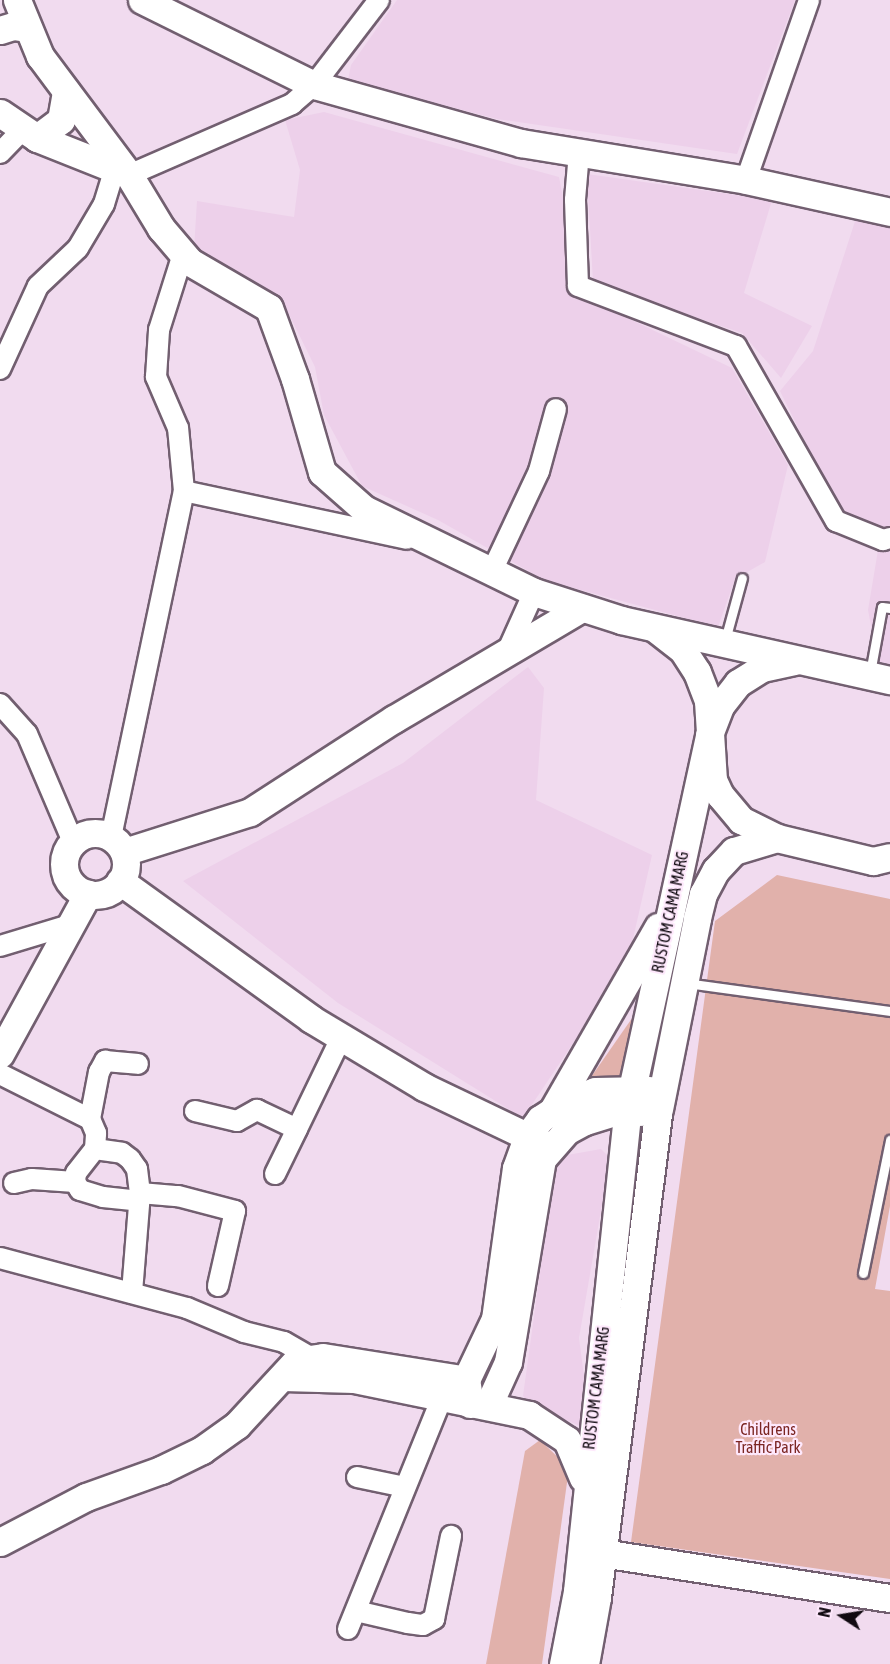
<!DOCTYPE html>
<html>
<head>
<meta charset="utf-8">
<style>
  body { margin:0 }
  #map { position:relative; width:890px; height:1664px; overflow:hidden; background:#f1dbef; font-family:"Asap Condensed",sans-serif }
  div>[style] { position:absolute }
  .built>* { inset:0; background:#edd0ea }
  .green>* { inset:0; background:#e1b1ab }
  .roads { filter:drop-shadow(2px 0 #725f70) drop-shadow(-2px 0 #725f70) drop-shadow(0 2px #725f70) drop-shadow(0 -2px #725f70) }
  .lane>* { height:9px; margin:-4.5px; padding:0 4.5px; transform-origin:4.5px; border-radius:4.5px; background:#fff }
  .street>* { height:20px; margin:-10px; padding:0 10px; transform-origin:10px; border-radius:10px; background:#fff }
  .secondary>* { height:27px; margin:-13.5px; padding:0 13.5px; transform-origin:13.5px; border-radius:13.5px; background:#fff }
  .secondary>.ring { margin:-13.5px; padding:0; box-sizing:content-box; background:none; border:27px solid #fff; border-radius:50% }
  span { translate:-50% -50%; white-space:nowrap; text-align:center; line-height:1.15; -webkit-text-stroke:4.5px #fee8fc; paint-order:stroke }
  .street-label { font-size:16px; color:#110a11 }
  .park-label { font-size:16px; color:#7b2623 }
  .north { position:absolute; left:812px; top:1586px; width:60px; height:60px; -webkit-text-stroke:4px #fee8fc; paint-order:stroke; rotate:282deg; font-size:16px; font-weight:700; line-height:24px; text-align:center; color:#110a11 }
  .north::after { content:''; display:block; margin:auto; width:21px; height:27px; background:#110a11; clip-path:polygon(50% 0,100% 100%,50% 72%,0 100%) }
</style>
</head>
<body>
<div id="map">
  <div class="built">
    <i style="clip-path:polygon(397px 0,795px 0,737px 154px,497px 119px,348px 80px,351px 65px)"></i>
    <i style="clip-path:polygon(324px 112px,559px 177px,570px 234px,569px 290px,732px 368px,788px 465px,765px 562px,735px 579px,718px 627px,544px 580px,438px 520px,362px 486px,324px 415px,315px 367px,280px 296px,194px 249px,197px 201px,294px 217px,300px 170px,285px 120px)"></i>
    <i style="clip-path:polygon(587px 174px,772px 200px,744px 293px,812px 326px,781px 378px,742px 333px,593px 282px)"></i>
    <i style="clip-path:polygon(858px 212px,890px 220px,890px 674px,864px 668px,872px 631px,868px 610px,881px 532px,840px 513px,780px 391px,813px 351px)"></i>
    <i style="clip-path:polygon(528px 667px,544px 688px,536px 800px,652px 855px,628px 961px,523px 1118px,338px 1003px,183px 881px,403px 763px)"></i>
    <i style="clip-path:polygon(601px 1149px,610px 1158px,579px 1338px,584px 1376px,582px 1427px,529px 1404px,523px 1396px,556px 1157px)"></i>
  </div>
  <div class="green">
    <i style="clip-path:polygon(777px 875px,890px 899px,890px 1206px,875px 1289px,890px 1291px,890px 1579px,631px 1542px,715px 921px)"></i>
    <i style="clip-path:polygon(637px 1011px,620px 1082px,580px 1093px)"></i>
    <i style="clip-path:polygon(540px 1440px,569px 1468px,542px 1664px,486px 1664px,525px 1451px)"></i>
  </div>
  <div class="roads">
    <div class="lane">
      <i style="left:725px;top:640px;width:64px;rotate:-74.7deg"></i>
      <i style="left:870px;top:673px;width:67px;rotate:-79.7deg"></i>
      <i style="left:882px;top:607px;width:8px;rotate:7deg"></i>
      <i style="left:686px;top:983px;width:206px;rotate:7.8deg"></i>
      <i style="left:863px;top:1273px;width:136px;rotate:-78.5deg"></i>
    </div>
    <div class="street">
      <i style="left:579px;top:152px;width:48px;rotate:94.8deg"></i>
      <i style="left:575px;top:200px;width:86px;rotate:88deg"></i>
      <i style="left:578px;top:286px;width:169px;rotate:20.8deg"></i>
      <i style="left:736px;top:346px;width:202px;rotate:60.3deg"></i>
      <i style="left:836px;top:521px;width:51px;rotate:22deg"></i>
      <i style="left:883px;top:540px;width:7px;rotate:-16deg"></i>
      <i style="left:0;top:153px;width:32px;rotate:-46deg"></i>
      <i style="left:129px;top:175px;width:178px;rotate:-23.5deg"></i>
      <i style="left:292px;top:104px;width:29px;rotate:-41deg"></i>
      <i style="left:314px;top:85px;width:107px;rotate:-52.6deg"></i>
      <i style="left:746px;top:180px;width:191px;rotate:-70.7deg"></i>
      <i style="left:0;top:369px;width:91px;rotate:-65.4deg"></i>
      <i style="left:38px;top:286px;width:55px;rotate:-43.5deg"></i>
      <i style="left:78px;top:248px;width:51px;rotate:-59.4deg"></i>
      <i style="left:104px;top:204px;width:38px;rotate:-73deg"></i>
      <i style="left:184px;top:491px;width:228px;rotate:12.1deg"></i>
      <i style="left:492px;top:571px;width:110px;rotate:-64.8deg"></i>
      <i style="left:539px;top:471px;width:64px;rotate:-74.7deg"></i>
      <i style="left:507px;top:652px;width:66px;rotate:-65.8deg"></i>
      <i style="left:0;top:704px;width:40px;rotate:48deg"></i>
      <i style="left:27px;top:734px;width:117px;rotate:66.9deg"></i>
      <i style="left:111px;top:837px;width:354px;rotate:-78.1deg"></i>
      <i style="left:184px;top:491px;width:63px;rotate:-95.4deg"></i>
      <i style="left:178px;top:428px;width:56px;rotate:-113.3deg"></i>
      <i style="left:156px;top:377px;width:47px;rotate:-86.3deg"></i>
      <i style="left:159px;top:330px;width:80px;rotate:-72.5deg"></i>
      <i style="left:0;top:946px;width:76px;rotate:-16.8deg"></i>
      <i style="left:0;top:1074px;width:101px;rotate:26.6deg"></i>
      <i style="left:195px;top:1111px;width:43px;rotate:13.4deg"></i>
      <i style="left:237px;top:1121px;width:23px;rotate:-29deg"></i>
      <i style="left:257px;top:1110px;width:44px;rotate:25.4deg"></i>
      <i style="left:297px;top:1129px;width:101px;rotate:-64.2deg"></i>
      <i style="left:95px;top:1149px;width:16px;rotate:-86deg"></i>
      <i style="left:96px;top:1133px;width:15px;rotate:-113deg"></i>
      <i style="left:90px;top:1119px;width:48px;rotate:-79.2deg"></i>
      <i style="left:99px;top:1072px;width:13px;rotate:-61deg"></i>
      <i style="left:105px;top:1061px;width:33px;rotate:5deg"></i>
      <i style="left:275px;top:1174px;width:50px;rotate:-63.9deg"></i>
      <i style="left:75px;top:1182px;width:9px;rotate:58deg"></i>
      <i style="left:80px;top:1190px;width:24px;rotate:17deg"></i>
      <i style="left:103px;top:1197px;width:37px;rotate:6deg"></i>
      <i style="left:14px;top:1183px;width:18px;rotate:-13deg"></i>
      <i style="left:32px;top:1179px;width:43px;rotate:4deg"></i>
      <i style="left:75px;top:1182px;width:9px;rotate:-84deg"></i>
      <i style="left:76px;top:1173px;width:31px;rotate:-52deg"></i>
      <i style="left:95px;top:1149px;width:27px;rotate:8deg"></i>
      <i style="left:122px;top:1153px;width:10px;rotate:37deg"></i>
      <i style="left:130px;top:1159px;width:12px;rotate:55deg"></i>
      <i style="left:137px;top:1169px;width:24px;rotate:83deg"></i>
      <i style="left:140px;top:1193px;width:100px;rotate:94.6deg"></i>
      <i style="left:140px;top:1193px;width:38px;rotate:5deg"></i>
      <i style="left:178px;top:1196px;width:59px;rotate:14.7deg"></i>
      <i style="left:235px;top:1211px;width:77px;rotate:102.8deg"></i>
      <i style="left:0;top:1258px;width:194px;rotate:15deg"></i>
      <i style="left:187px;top:1308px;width:62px;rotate:22.8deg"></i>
      <i style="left:244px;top:1332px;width:41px;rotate:14deg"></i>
      <i style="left:284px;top:1342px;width:32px;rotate:30deg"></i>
      <i style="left:357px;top:1477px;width:49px;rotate:11.8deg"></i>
      <i style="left:356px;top:1611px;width:53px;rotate:13deg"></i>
      <i style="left:408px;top:1623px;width:15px;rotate:8deg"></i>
      <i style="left:423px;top:1625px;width:13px;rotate:-29deg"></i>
      <i style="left:434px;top:1619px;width:85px;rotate:-78.4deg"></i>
      <i style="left:348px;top:1629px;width:250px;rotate:-67.9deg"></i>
    </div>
    <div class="secondary">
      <i style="left:17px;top:0;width:61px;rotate:67.7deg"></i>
      <i style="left:40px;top:56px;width:149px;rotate:53.2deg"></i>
      <i style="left:129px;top:175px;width:62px;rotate:58.9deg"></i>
      <i style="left:161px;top:228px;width:45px;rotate:49.5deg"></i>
      <i style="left:190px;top:262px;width:91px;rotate:30.2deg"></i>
      <i style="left:269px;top:308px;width:76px;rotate:69.9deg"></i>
      <i style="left:295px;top:379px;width:97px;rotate:73.8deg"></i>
      <i style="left:322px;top:472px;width:56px;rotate:41.4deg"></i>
      <i style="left:364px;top:509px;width:189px;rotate:26deg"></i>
      <i style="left:534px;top:592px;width:91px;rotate:17.8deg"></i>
      <i style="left:621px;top:620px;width:276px;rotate:12.6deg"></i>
      <i style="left:142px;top:0;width:192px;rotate:26.3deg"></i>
      <i style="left:314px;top:85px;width:215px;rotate:15.7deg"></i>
      <i style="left:521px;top:143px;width:228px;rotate:9.3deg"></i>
      <i style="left:746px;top:180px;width:148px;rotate:12.5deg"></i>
      <i style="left:0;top:30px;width:14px;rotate:-17deg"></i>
      <i style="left:13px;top:26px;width:15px;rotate:8deg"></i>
      <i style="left:0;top:113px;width:45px;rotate:34deg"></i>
      <i style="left:37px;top:138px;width:98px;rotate:21.6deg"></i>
      <i style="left:37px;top:138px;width:30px;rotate:-37deg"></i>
      <i style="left:61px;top:120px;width:29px;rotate:-80deg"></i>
      <i style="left:656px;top:629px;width:33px;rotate:38deg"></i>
      <i style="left:682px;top:649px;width:27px;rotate:57deg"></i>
      <i style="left:697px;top:672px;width:31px;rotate:69deg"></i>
      <i style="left:708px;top:701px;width:79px;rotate:86.4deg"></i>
      <i style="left:713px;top:780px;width:17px;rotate:65deg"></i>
      <i style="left:720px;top:795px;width:33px;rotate:50deg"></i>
      <i style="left:741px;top:820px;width:40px;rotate:26.6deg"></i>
      <i style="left:777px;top:838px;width:99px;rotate:13.5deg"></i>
      <i style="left:873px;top:861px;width:17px;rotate:-13deg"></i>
      <i class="ring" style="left:64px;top:833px;width:35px;height:35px"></i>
      <i style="left:124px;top:852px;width:132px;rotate:-17.6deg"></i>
      <i style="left:250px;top:812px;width:171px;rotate:-32.9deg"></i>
      <i style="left:394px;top:719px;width:218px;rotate:-30.6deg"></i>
      <i style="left:120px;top:881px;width:236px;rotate:35.8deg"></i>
      <i style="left:311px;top:1019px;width:132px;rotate:31deg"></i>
      <i style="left:424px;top:1087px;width:140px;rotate:25.5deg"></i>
      <i style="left:0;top:1054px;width:183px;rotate:-61.3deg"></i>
      <i style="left:554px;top:1108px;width:209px;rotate:-60.1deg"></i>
      <i style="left:283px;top:1377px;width:71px;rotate:1.6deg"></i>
      <i style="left:354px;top:1379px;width:179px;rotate:11.6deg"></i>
      <i style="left:529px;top:1415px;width:45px;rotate:33.3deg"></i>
      <i style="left:567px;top:1440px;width:41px;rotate:67.2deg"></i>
      <i style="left:470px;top:1404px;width:24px;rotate:-99deg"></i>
      <i style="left:466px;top:1380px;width:68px;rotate:-64.6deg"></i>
      <i style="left:495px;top:1319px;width:152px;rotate:-82.1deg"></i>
      <i style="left:516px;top:1168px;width:33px;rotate:-70deg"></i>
      <i style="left:527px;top:1137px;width:22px;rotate:-54deg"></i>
      <i style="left:540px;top:1119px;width:37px;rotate:-33deg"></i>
      <i style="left:571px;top:1099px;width:25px;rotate:-18deg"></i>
      <i style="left:595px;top:1091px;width:54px;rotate:-1.1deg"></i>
      <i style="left:488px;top:1406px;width:48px;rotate:-65.6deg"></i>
      <i style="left:508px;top:1362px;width:206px;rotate:-80.5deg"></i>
      <i style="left:542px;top:1159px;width:37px;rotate:-49deg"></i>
      <i style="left:566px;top:1131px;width:21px;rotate:-28deg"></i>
      <i style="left:585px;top:1121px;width:27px;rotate:-17deg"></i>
      <i style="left:611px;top:1113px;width:33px;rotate:-2deg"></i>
      <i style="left:0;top:1542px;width:97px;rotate:-27.6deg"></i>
      <i style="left:86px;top:1497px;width:80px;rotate:-19.8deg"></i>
      <i style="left:161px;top:1470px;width:46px;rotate:-26deg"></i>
      <i style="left:202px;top:1450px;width:43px;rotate:-35.5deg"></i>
      <i style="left:237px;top:1425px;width:87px;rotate:-47.3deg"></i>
      <i style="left:296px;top:1361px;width:27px;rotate:-8deg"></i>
      <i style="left:323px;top:1357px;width:145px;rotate:9.1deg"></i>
      <i style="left:602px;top:1553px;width:291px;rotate:8.9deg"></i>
      <i style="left:563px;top:1664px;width:74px;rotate:-79.1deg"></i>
      <i style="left:577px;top:1591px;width:482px;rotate:-84deg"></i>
      <i style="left:627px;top:1112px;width:386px;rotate:-77.7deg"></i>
      <i style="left:709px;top:735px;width:31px;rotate:-69deg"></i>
      <i style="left:720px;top:706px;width:29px;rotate:-52deg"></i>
      <i style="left:738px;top:683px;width:28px;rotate:-32deg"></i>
      <i style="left:762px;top:668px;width:33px;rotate:-12deg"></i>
      <i style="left:585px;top:1664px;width:68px;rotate:-79.8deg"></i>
      <i style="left:597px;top:1597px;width:492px;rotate:-82.8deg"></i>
      <i style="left:659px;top:1109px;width:195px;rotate:-78.7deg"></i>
      <i style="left:697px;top:918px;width:25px;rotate:-76deg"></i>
      <i style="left:703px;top:894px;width:27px;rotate:-62deg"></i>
      <i style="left:716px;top:870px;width:26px;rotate:-47deg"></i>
      <i style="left:734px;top:851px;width:45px;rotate:-16.8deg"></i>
    </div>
  </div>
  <div class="street-label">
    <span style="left:670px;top:912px;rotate:-78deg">RUSTOM CAMA MARG</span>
    <span style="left:596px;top:1388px;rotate:-83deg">RUSTOM CAMA MARG</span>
  </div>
  <div class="park-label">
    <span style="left:768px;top:1438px">Childrens<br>Traffic Park</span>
  </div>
  <div class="north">N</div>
</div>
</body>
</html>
